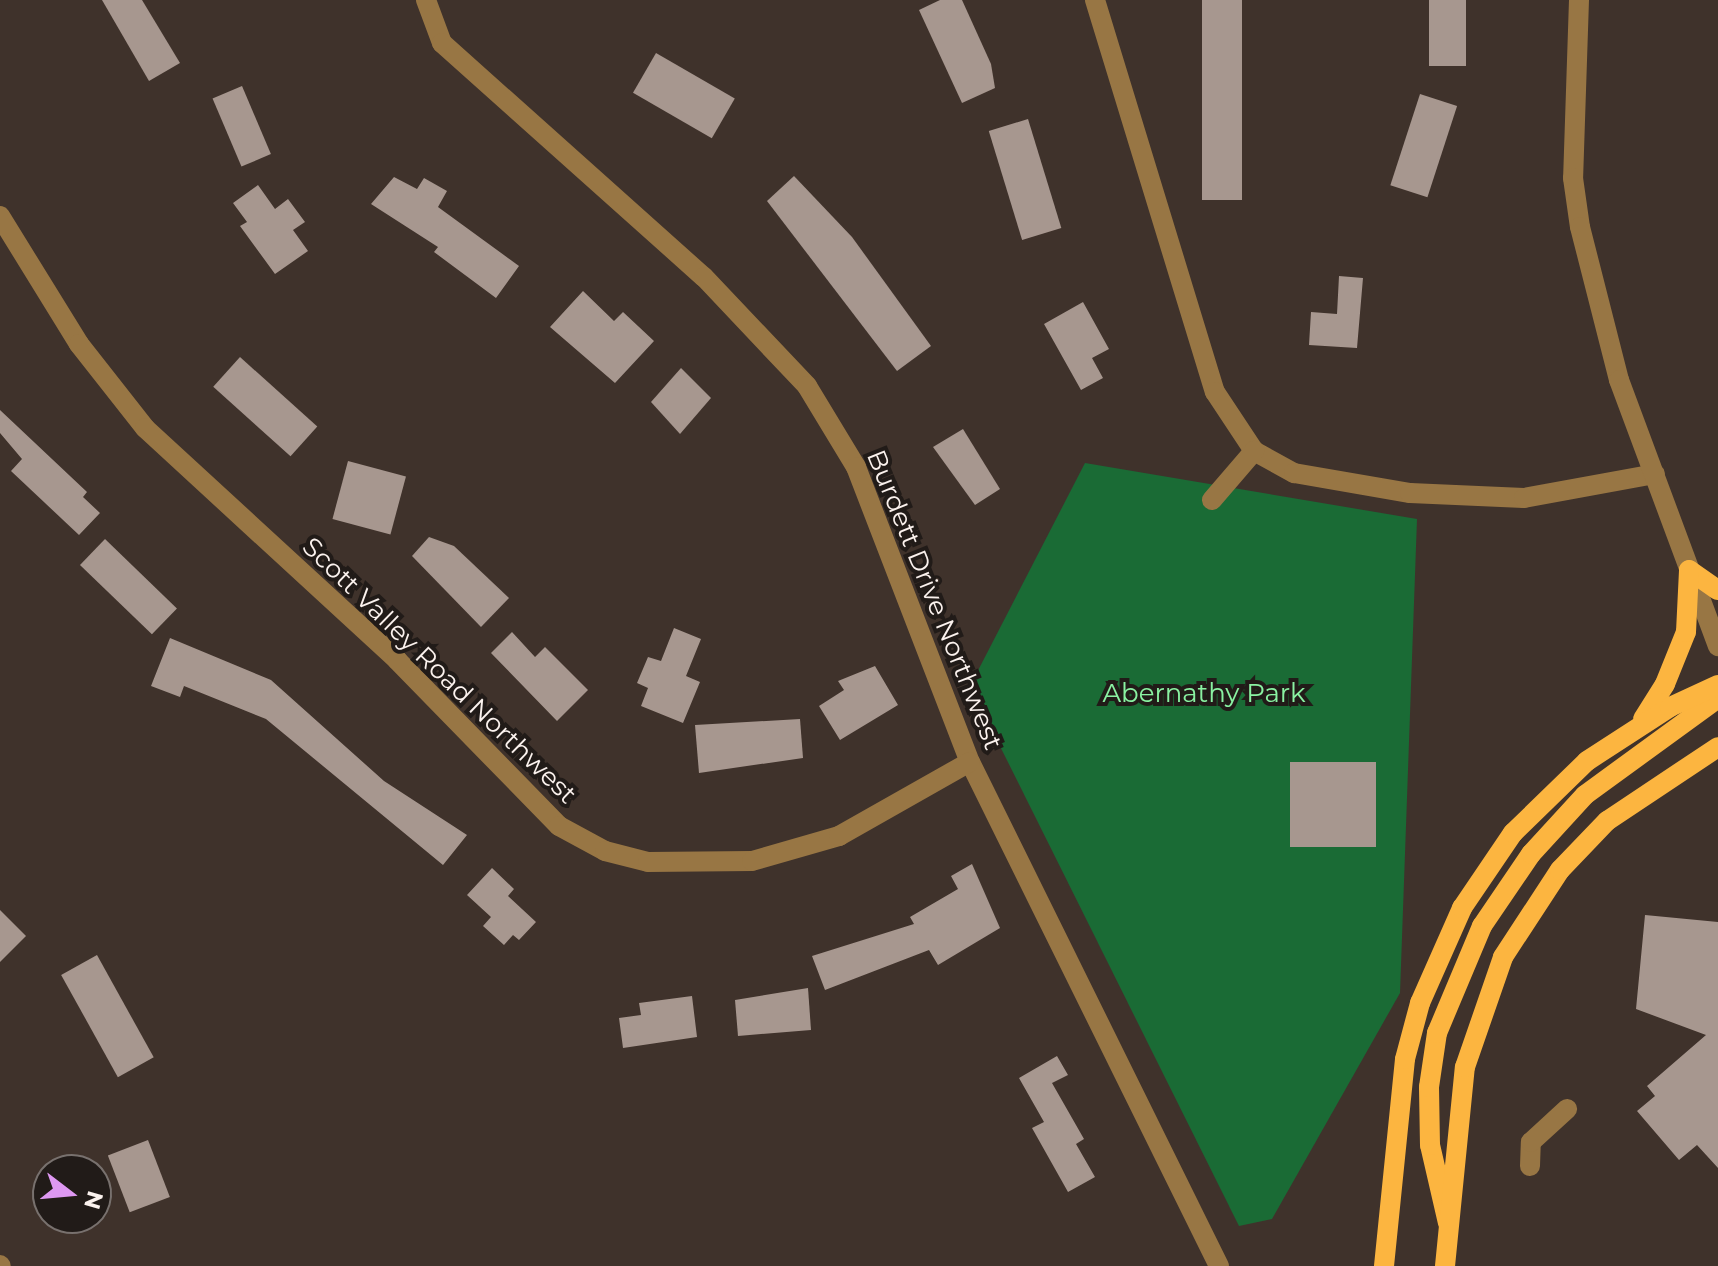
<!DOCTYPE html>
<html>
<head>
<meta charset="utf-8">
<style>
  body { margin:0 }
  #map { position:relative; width:1718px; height:1266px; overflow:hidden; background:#3f322b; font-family:Montserrat,sans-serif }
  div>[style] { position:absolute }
  .green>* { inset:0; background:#1a6b35 }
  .building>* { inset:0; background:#a7978f; transform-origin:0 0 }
  .minor>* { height:20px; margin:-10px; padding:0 10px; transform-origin:10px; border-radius:10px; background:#987644 }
  .major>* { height:20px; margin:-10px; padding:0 10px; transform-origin:10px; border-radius:10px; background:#fcb540 }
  span { translate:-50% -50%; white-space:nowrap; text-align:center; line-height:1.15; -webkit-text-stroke:8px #211b18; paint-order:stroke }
  .street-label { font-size:26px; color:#fbf2ee }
  .park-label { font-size:26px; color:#8af2a2 }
  .north { position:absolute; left:32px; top:1154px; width:80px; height:80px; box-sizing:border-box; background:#211b18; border:2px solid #78716e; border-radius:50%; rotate:106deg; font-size:22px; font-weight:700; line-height:32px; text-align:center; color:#fbf2ee }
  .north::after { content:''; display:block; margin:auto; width:28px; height:36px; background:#de98f2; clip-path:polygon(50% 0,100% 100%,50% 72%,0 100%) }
</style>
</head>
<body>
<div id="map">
  <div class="green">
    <i style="clip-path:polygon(1085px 463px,1417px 519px,1400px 993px,1272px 1219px,1239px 1226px,970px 686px)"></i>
  </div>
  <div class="building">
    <i style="clip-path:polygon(102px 0,142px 0,180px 63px,149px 81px)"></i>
    <i style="clip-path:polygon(940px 0,962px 0,991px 64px,995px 88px,962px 103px,919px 10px)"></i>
    <i style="left:1202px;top:0;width:40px;height:200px"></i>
    <i style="left:1429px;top:0;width:37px;height:66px"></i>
    <i style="left:656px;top:53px;width:91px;height:46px;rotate:30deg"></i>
    <i style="left:242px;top:86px;width:74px;height:32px;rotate:67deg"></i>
    <i style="left:1420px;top:94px;width:39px;height:96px;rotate:18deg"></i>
    <i style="left:1028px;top:119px;width:114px;height:41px;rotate:73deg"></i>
    <i style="clip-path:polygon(794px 176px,852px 237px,931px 346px,897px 371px,767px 201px)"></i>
    <i style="clip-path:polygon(394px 177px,417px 189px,424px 178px,447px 191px,438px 207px,519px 266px,496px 298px,434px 252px,438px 247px,371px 204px)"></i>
    <i style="clip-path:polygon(258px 185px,275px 209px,288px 199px,305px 222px,293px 230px,308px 251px,275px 274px,240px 226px,247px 222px,233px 203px)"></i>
    <i style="clip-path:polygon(1339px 276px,1363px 278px,1357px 348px,1309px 345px,1311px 312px,1337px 314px)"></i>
    <i style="clip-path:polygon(583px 291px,614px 321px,623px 312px,654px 341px,615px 383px,550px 327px)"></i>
    <i style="clip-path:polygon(1083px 302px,1109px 349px,1092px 358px,1103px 378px,1081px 390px,1044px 324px)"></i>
    <i style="left:240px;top:357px;width:104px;height:40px;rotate:42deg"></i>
    <i style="clip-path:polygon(681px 368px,711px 398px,680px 434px,651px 402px)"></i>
    <i style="clip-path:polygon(0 410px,87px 492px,83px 497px,100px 513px,79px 535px,11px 471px,22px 459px,0 433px)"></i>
    <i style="clip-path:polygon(963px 429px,1000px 489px,975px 505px,933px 447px)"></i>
    <i style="left:348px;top:461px;width:60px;height:60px;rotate:15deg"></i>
    <i style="clip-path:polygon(429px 537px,454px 546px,509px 598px,481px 627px,412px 556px)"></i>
    <i style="left:105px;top:539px;width:100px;height:36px;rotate:44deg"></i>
    <i style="clip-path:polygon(674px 628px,701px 639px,686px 676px,700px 682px,683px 723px,641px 706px,648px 688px,637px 683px,648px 657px,661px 661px)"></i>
    <i style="clip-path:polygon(512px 632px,535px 657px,545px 647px,588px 690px,557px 721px,491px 653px)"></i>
    <i style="clip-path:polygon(170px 638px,271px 680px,384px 781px,467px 835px,443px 865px,266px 719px,184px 686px,180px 697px,151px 686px)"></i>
    <i style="clip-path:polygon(875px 666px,898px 705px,840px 740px,819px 706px,844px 690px,838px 681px)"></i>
    <i style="clip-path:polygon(800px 719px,803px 758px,699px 773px,695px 725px)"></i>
    <i style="left:1290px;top:762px;width:86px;height:85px"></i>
    <i style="clip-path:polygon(972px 864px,1000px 928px,938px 965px,929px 950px,825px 990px,812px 956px,914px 924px,910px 917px,958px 889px,951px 876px)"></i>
    <i style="clip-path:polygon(492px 868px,514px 889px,508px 896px,536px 922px,519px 940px,513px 935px,504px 945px,483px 926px,491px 917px,467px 895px)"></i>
    <i style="clip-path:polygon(0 910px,26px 936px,0 962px)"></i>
    <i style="clip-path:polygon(1645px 915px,1718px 922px,1718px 1168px,1697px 1145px,1679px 1160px,1637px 1111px,1655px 1096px,1647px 1086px,1706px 1035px,1636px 1009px)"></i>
    <i style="left:97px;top:955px;width:117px;height:41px;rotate:61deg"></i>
    <i style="clip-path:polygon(808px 988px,811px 1030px,738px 1036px,735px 1000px)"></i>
    <i style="clip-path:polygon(692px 996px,697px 1037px,623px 1048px,619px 1018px,641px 1015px,639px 1003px)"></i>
    <i style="clip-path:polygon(1057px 1056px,1068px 1075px,1052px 1083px,1084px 1139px,1076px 1144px,1095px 1177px,1068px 1192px,1032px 1128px,1044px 1122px,1019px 1078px)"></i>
    <i style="left:148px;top:1140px;width:61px;height:43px;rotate:69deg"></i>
  </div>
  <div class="minor">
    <i style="left:426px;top:0;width:46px;rotate:69.6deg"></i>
    <i style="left:442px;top:43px;width:351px;rotate:41.8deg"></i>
    <i style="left:704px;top:277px;width:150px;rotate:46.6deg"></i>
    <i style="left:807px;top:386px;width:95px;rotate:58.8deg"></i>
    <i style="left:856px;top:467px;width:316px;rotate:68.9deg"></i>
    <i style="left:970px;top:762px;width:562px;rotate:63.71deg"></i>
    <i style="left:1095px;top:0;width:410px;rotate:73deg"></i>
    <i style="left:1215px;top:392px;width:71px;rotate:56.5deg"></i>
    <i style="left:1254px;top:451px;width:46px;rotate:28.8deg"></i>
    <i style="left:1294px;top:473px;width:118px;rotate:9.8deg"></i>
    <i style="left:1410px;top:493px;width:114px;rotate:2.5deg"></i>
    <i style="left:1524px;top:498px;width:133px;rotate:-10.4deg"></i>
    <i style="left:1579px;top:0;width:178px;rotate:91.9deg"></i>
    <i style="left:1573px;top:178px;width:49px;rotate:81.9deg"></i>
    <i style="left:1580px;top:227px;width:158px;rotate:75.7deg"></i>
    <i style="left:1619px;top:380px;width:284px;rotate:69.6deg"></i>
    <i style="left:0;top:216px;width:150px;rotate:58.3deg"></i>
    <i style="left:79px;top:344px;width:107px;rotate:51.8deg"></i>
    <i style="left:145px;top:428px;width:343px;rotate:42.6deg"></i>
    <i style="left:397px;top:660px;width:232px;rotate:45.7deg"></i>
    <i style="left:559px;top:826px;width:52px;rotate:28.5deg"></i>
    <i style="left:605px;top:851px;width:44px;rotate:14.3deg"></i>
    <i style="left:648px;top:862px;width:104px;rotate:-0.6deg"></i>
    <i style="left:752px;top:861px;width:91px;rotate:-16deg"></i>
    <i style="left:839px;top:836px;width:150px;rotate:-29.5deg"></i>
    <i style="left:1212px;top:500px;width:65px;rotate:-49.4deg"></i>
    <i style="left:1530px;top:1166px;width:24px;rotate:-88deg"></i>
    <i style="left:1531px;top:1142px;width:49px;rotate:-42.5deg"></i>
    <i style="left:0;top:1265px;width:1px;rotate:45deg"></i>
  </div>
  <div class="major">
    <i style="left:1689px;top:570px;width:35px;rotate:35deg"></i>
    <i style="left:1643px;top:719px;width:41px;rotate:-57.8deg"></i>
    <i style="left:1665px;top:684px;width:56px;rotate:-68deg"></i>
    <i style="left:1686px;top:632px;width:62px;rotate:-87.2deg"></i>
    <i style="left:1448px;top:1223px;width:80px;rotate:-103deg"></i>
    <i style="left:1430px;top:1145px;width:58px;rotate:-91deg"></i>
    <i style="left:1429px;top:1087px;width:55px;rotate:-81.6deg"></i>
    <i style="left:1437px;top:1033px;width:116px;rotate:-67.2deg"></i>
    <i style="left:1482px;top:926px;width:87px;rotate:-55.8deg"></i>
    <i style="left:1531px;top:854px;width:80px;rotate:-47.5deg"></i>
    <i style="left:1585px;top:795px;width:165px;rotate:-36.1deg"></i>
    <i style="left:1384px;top:1266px;width:208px;rotate:-84.2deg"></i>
    <i style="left:1405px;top:1059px;width:58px;rotate:-75deg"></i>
    <i style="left:1420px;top:1003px;width:104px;rotate:-66.1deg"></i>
    <i style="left:1462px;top:908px;width:91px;rotate:-55.8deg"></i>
    <i style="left:1513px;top:833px;width:103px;rotate:-44.2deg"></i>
    <i style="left:1587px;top:761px;width:99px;rotate:-33deg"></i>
    <i style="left:1670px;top:707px;width:53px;rotate:-24.6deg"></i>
    <i style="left:1445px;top:1266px;width:200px;rotate:-84.3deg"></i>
    <i style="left:1465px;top:1067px;width:116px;rotate:-70.9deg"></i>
    <i style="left:1503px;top:957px;width:104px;rotate:-56.8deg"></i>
    <i style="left:1560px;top:870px;width:68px;rotate:-46.2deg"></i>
    <i style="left:1607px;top:821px;width:133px;rotate:-33.7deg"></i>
  </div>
  <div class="street-label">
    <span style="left:934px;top:600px;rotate:68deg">Burdett Drive Northwest</span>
    <span style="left:439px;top:671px;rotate:44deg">Scott Valley Road Northwest</span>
  </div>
  <div class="park-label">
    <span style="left:1204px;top:694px">Abernathy Park</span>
  </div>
  <div class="north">N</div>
</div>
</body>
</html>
